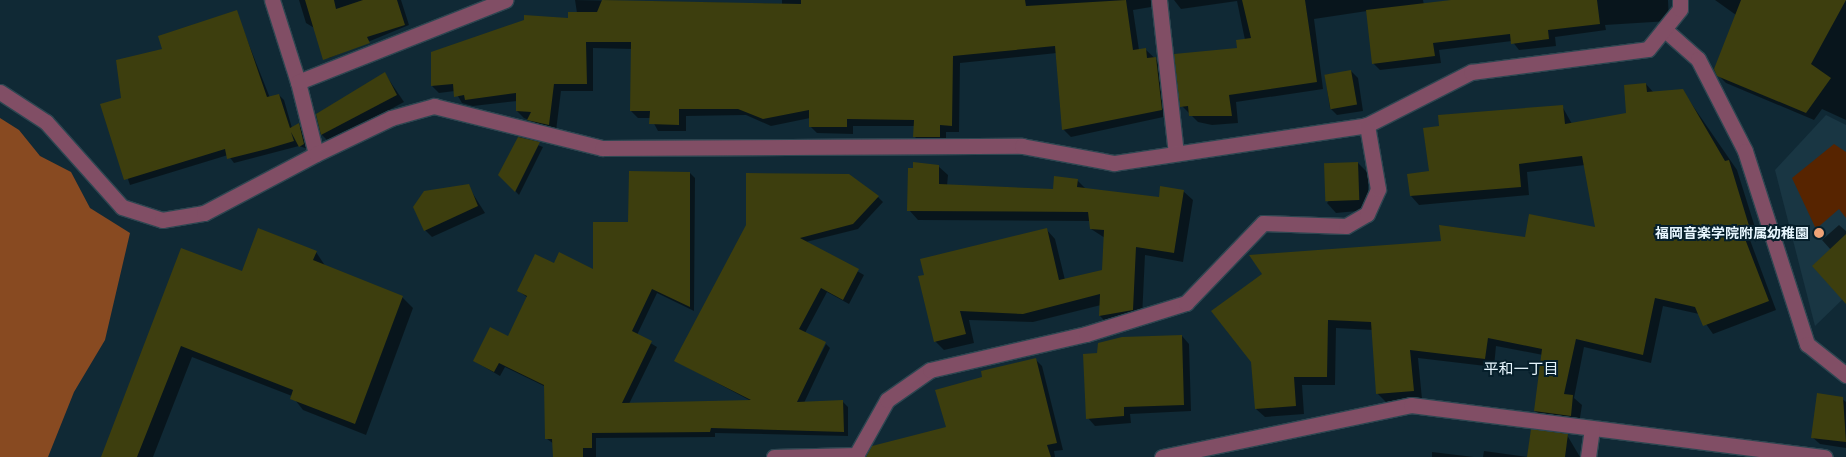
<!DOCTYPE html>
<html>
<head>
<meta charset="utf-8">
<style>
  body { margin:0 }
  #map { position:relative; width:1846px; height:457px; overflow:hidden; background:#102935; font-family:"Open Sans","Noto Sans JP",sans-serif }
  div>[style] { position:absolute }
  .built>* { inset:0; background:#193643 }
  .green>* { inset:0; background:#572400 }
  .forest>* { inset:0; background:#884a21 }
  .shadow>* { inset:0; background:#0007 }
  .building>* { inset:0; background:#3d3e0e; transform-origin:0 0 }
  .roads { filter:drop-shadow(1px 0 #2e4651) drop-shadow(-1px 0 #2e4651) drop-shadow(0 1px #2e4651) drop-shadow(0 -1px #2e4651) }
  .street>* { height:15px; margin:-7.5px; padding:0 7.5px; transform-origin:7.5px; border-radius:7.5px; background:#814e65 }
  .dots>* { width:14px; height:14px; translate:-50% -50%; box-sizing:border-box; border:2px solid #061f2b; border-radius:50% }
  span { translate:-50% -50%; white-space:nowrap; text-align:center; line-height:1.15; -webkit-text-stroke:4px #061f2b; paint-order:stroke }
  .poi-label { font-size:14px; color:#e7f6fe; font-weight:700 }
  .right { translate:-100% -50%; text-align:right }
  .neighbourhood-label { font-size:15px; color:#e7f6fe }
</style>
</head>
<body>
<div id="map">
  <div class="built">
    <i style="clip-path:polygon(1826px 115px,1846px 125px,1846px 296px,1815px 326px,1775px 170px)"></i>
  </div>
  <div class="green">
    <i style="clip-path:polygon(1834px 144px,1846px 152px,1846px 218px,1839px 209px,1816px 229px,1792px 178px)"></i>
  </div>
  <div class="forest">
    <i style="clip-path:polygon(0 118px,19px 130px,40px 156px,71px 172px,90px 208px,130px 233px,105px 340px,74px 392px,48px 457px,0 457px)"></i>
  </div>
  <div class="shadow">
    <i style="clip-path:polygon(299px 0,401px 0,409px 25px,329px 58px,316px 29px,306px 23px)"></i>
    <i style="clip-path:polygon(575px 0,782px 4px,782px 0,1162px 0,1157px 6px,1133px 10px,1139px 50px,1145px 49px,1162px 65px,1168px 116px,1071px 137px,1064px 130px,1057px 53px,960px 63px,959px 132px,946px 132px,946px 144px,922px 144px,915px 137px,915px 126px,853px 126px,853px 134px,817px 133px,810px 126px,810px 118px,771px 126px,746px 115px,686px 116px,686px 131px,658px 131px,651px 118px,638px 118px,631px 111px,632px 49px,593px 48px,593px 91px,561px 91px,556px 131px,524px 118px,517px 111px,517px 101px,473px 106px,462px 103px,455px 91px,439px 93px,432px 86px,569px 20px,577px 13px)"></i>
    <i style="clip-path:polygon(1174px 0,1423px 0,1424px 5px,1460px 0,1668px 0,1669px 21px,1605px 25px,1606px 30px,1555px 37px,1556px 46px,1519px 50px,1512px 41px,1439px 50px,1441px 63px,1380px 70px,1373px 63px,1367px 11px,1314px 19px,1323px 89px,1236px 102px,1238px 123px,1212px 125px,1198px 122px,1182px 106px,1245px 40px,1237px 1px,1181px 9px)"></i>
    <i style="clip-path:polygon(1715px 0,1846px 0,1846px 120px,1822px 109px,1814px 120px,1726px 83px,1718px 75px,1736px 15px)"></i>
    <i style="clip-path:polygon(236px 12px,270px 98px,279px 95px,284px 100px,292px 128px,298px 125px,303px 130px,308px 149px,299px 146px,234px 163px,228px 155px,130px 185px,102px 105px,122px 99px,164px 50px)"></i>
    <i style="clip-path:polygon(1351px 71px,1358px 78px,1363px 111px,1337px 115px,1330px 108px,1325px 75px)"></i>
    <i style="clip-path:polygon(385px 74px,404px 102px,329px 142px,322px 135px,317px 114px)"></i>
    <i style="clip-path:polygon(1646px 84px,1654px 93px,1682px 90px,1737px 170px,1758px 237px,1750px 240px,1776px 310px,1713px 334px,1699px 314px,1663px 306px,1651px 363px,1584px 347px,1574px 398px,1582px 405px,1579px 424px,1544px 419px,1535px 411px,1543px 355px,1496px 346px,1494px 367px,1418px 358px,1422px 399px,1386px 402px,1377px 393px,1373px 330px,1336px 328px,1335px 385px,1302px 385px,1304px 414px,1265px 417px,1256px 409px,1252px 362px,1213px 312px,1526px 238px,1597px 229px,1585px 165px,1527px 172px,1529px 195px,1419px 205px,1411px 196px,1430px 173px,1562px 106px,1572px 124px,1627px 114px)"></i>
    <i style="clip-path:polygon(519px 138px,543px 147px,519px 195px,500px 175px)"></i>
    <i style="clip-path:polygon(1358px 163px,1368px 173px,1368px 210px,1336px 213px,1327px 203px)"></i>
    <i style="clip-path:polygon(938px 166px,948px 175px,947px 186px,1054px 190px,1077px 180px,1087px 190px,1160px 198px,1183px 191px,1193px 200px,1183px 262px,1145px 255px,1142px 318px,1109px 325px,1100px 316px,1101px 305px,1033px 322px,969px 320px,974px 343px,944px 350px,935px 341px,925px 275px,1046px 229px,1055px 239px,1065px 280px,1103px 271px,1105px 238px,1091px 229px,1090px 221px,918px 220px,909px 210px)"></i>
    <i style="clip-path:polygon(690px 173px,695px 178px,694px 311px,657px 293px,637px 335px,657px 347px,629px 404px,751px 401px,676px 361px,747px 226px,878px 197px,883px 202px,858px 229px,806px 242px,864px 275px,849px 304px,827px 292px,805px 333px,825px 343px,793px 407px,826px 344px,830px 348px,804px 403px,843px 402px,848px 407px,848px 436px,715px 433px,715px 437px,596px 438px,596px 457px,554px 457px,554px 444px,547px 439px,546px 387px,505px 367px,500px 376px,474px 361px,509px 337px,528px 298px,519px 291px,554px 265px,594px 271px,629px 223px)"></i>
    <i style="clip-path:polygon(468px 186px,485px 213px,432px 237px,425px 230px)"></i>
    <i style="clip-path:polygon(1839px 225px,1846px 231px,1846px 302px,1831px 250px,1822px 240px)"></i>
    <i style="clip-path:polygon(182px 250px,242px 272px,316px 252px,326px 267px,402px 297px,413px 308px,366px 435px,303px 410px,292px 396px,192px 357px,153px 457px,102px 457px)"></i>
    <i style="clip-path:polygon(1182px 336px,1189px 344px,1191px 411px,1130px 414px,1131px 423px,1095px 426px,1088px 418px)"></i>
    <i style="clip-path:polygon(1035px 359px,1042px 366px,1063px 450px,1054px 451px,1055px 457px,971px 457px,984px 378px)"></i>
    <i style="clip-path:polygon(1842px 399px,1846px 402px,1846px 448px,1820px 444px,1812px 437px)"></i>
    <i style="clip-path:polygon(1567px 435px,1580px 457px,1483px 457px,1484px 451px,1528px 457px)"></i>
    <i style="clip-path:polygon(1432px 452px,1474px 457px,1432px 457px)"></i>
  </div>
  <div class="building">
    <i style="clip-path:polygon(305px 0,334px 0,336px 9px,363px 0,397px 0,405px 25px,367px 37px,370px 43px,323px 60px)"></i>
    <i style="clip-path:polygon(602px 0,801px 4px,801px 0,1025px 0,1026px 6px,1126px 0,1133px 50px,1146px 48px,1147px 58px,1156px 57px,1162px 110px,1062px 130px,1055px 46px,953px 56px,952px 126px,940px 125px,940px 137px,913px 137px,914px 120px,847px 119px,847px 127px,809px 127px,809px 110px,763px 119px,738px 109px,679px 109px,679px 125px,649px 124px,650px 111px,630px 111px,631px 42px,586px 42px,587px 84px,554px 84px,549px 125px,527px 120px,531px 112px,516px 111px,516px 93px,465px 100px,464px 95px,454px 97px,453px 84px,431px 86px,431px 52px,524px 20px,524px 15px,568px 18px,568px 12px,597px 12px)"></i>
    <i style="clip-path:polygon(1242px 0,1305px 0,1317px 82px,1229px 95px,1232px 116px,1189px 116px,1188px 106px,1180px 107px,1174px 54px,1237px 48px,1236px 40px,1251px 38px)"></i>
    <i style="clip-path:polygon(1451px 0,1597px 0,1600px 24px,1548px 30px,1549px 39px,1511px 44px,1510px 34px,1433px 43px,1435px 56px,1372px 64px,1366px 10px)"></i>
    <i style="clip-path:polygon(1741px 0,1846px 0,1811px 64px,1831px 78px,1806px 113px,1717px 76px,1714px 69px)"></i>
    <i style="clip-path:polygon(237px 10px,267px 97px,279px 94px,290px 128px,299px 123px,304px 144px,299px 147px,291px 132px,294px 141px,267px 149px,227px 159px,225px 149px,124px 180px,100px 104px,121px 98px,116px 60px,162px 49px,158px 36px)"></i>
    <i style="left:1351px;top:70px;width:35px;height:27px;rotate:80deg"></i>
    <i style="clip-path:polygon(385px 72px,397px 95px,321px 135px,316px 114px)"></i>
    <i style="clip-path:polygon(1646px 83px,1647px 92px,1683px 89px,1725px 161px,1729px 160px,1750px 229px,1742px 231px,1769px 301px,1703px 326px,1695px 307px,1655px 298px,1643px 355px,1576px 339px,1564px 394px,1573px 395px,1571px 416px,1534px 411px,1542px 349px,1488px 338px,1485px 359px,1410px 350px,1414px 391px,1376px 394px,1371px 322px,1328px 320px,1327px 377px,1294px 377px,1296px 406px,1255px 409px,1251px 362px,1211px 311px,1262px 274px,1249px 255px,1441px 241px,1439px 225px,1525px 237px,1529px 214px,1595px 227px,1582px 156px,1519px 164px,1521px 187px,1410px 196px,1407px 174px,1429px 171px,1423px 128px,1439px 126px,1438px 115px,1563px 105px,1565px 124px,1626px 113px,1624px 85px)"></i>
    <i style="clip-path:polygon(518px 137px,540px 142px,515px 192px,498px 175px)"></i>
    <i style="clip-path:polygon(913px 162px,939px 165px,939px 184px,1053px 189px,1054px 176px,1078px 179px,1077px 187px,1159px 197px,1160px 186px,1184px 190px,1174px 253px,1136px 247px,1133px 310px,1099px 316px,1100px 294px,1023px 314px,960px 311px,966px 334px,934px 342px,918px 276px,924px 275px,920px 259px,1047px 228px,1059px 280px,1102px 270px,1104px 230px,1090px 229px,1088px 212px,907px 211px,908px 168px,913px 168px)"></i>
    <i style="left:1358px;top:162px;width:38px;height:34px;rotate:88deg"></i>
    <i style="clip-path:polygon(629px 171px,690px 172px,690px 307px,652px 289px,632px 331px,652px 341px,622px 403px,751px 400px,674px 361px,746px 225px,746px 173px,849px 174px,879px 196px,853px 224px,800px 238px,859px 269px,843px 300px,821px 288px,799px 329px,826px 342px,797px 402px,843px 400px,844px 432px,711px 428px,710px 432px,592px 433px,592px 448px,583px 448px,583px 457px,553px 457px,552px 439px,545px 439px,544px 385px,499px 363px,494px 372px,473px 361px,490px 327px,508px 336px,527px 296px,517px 291px,535px 254px,554px 263px,559px 252px,593px 269px,593px 222px,628px 222px)"></i>
    <i style="clip-path:polygon(469px 184px,478px 206px,424px 231px,413px 207px,424px 191px)"></i>
    <i style="clip-path:polygon(258px 228px,317px 251px,313px 260px,403px 296px,355px 424px,290px 399px,293px 390px,181px 346px,137px 457px,101px 457px,181px 248px,242px 271px)"></i>
    <i style="clip-path:polygon(1846px 234px,1846px 304px,1812px 266px)"></i>
    <i style="clip-path:polygon(1182px 335px,1184px 405px,1124px 407px,1124px 416px,1086px 419px,1083px 354px,1097px 353px,1098px 343px,1122px 337px)"></i>
    <i style="clip-path:polygon(1036px 358px,1057px 443px,1047px 445px,1051px 457px,866px 457px,872px 446px,946px 427px,935px 390px,982px 377px,981px 371px)"></i>
    <i style="clip-path:polygon(1817px 393px,1843px 397px,1846px 442px,1811px 438px)"></i>
    <i style="clip-path:polygon(1531px 429px,1568px 434px,1565px 457px,1527px 457px)"></i>
  </div>
  <div class="roads">
    <div class="street">
      <i style="left:272px;top:0;width:86px;rotate:72.4deg"></i>
      <i style="left:1159px;top:0;width:154px;rotate:83.7deg"></i>
      <i style="left:1664px;top:29px;width:45px;rotate:41.4deg"></i>
      <i style="left:1698px;top:59px;width:103px;rotate:62.9deg"></i>
      <i style="left:1745px;top:151px;width:203px;rotate:72.2deg"></i>
      <i style="left:1807px;top:344px;width:50px;rotate:38.5deg"></i>
      <i style="left:0;top:92px;width:55px;rotate:33.1deg"></i>
      <i style="left:46px;top:122px;width:114px;rotate:48.2deg"></i>
      <i style="left:122px;top:207px;width:42px;rotate:18deg"></i>
      <i style="left:162px;top:220px;width:43px;rotate:-9.5deg"></i>
      <i style="left:204px;top:213px;width:127px;rotate:-27.8deg"></i>
      <i style="left:316px;top:154px;width:74px;rotate:-104deg"></i>
      <i style="left:298px;top:82px;width:223px;rotate:-21.6deg"></i>
      <i style="left:316px;top:154px;width:83px;rotate:-25.6deg"></i>
      <i style="left:391px;top:118px;width:45px;rotate:-15.6deg"></i>
      <i style="left:434px;top:106px;width:173px;rotate:14deg"></i>
      <i style="left:602px;top:148px;width:420px;rotate:-0.3deg"></i>
      <i style="left:1022px;top:146px;width:94px;rotate:10.5deg"></i>
      <i style="left:1114px;top:163px;width:256px;rotate:-8.5deg"></i>
      <i style="left:1367px;top:125px;width:117px;rotate:-27deg"></i>
      <i style="left:1471px;top:72px;width:178px;rotate:-7.4deg"></i>
      <i style="left:1648px;top:49px;width:51px;rotate:-51.3deg"></i>
      <i style="left:1680px;top:9px;width:9px;rotate:-90deg"></i>
      <i style="left:774px;top:457px;width:83px;rotate:-1.4deg"></i>
      <i style="left:855px;top:457px;width:65px;rotate:-60.7deg"></i>
      <i style="left:887px;top:400px;width:52px;rotate:-34.9deg"></i>
      <i style="left:930px;top:370px;width:160px;rotate:-13deg"></i>
      <i style="left:1086px;top:334px;width:105px;rotate:-17.2deg"></i>
      <i style="left:1186px;top:303px;width:111px;rotate:-46.1deg"></i>
      <i style="left:1263px;top:223px;width:83px;rotate:2.1deg"></i>
      <i style="left:1346px;top:226px;width:24px;rotate:-30deg"></i>
      <i style="left:1367px;top:214px;width:27px;rotate:-66deg"></i>
      <i style="left:1378px;top:189px;width:65px;rotate:-99.8deg"></i>
      <i style="left:1162px;top:457px;width:254px;rotate:-11.8deg"></i>
      <i style="left:1411px;top:405px;width:417px;rotate:7.2deg"></i>
      <i style="left:1588px;top:457px;width:29px;rotate:-82deg"></i>
    </div>
  </div>
  <div class="dots">
    <i style="left:1819px;top:233px;background:#efa377"></i>
  </div>
  <div class="poi-label">
    <span class="right" style="left:1809px;top:233px">福岡音楽学院附属幼稚園</span>
  </div>
  <div class="neighbourhood-label">
    <span style="left:1521px;top:369px">平和一丁目</span>
  </div>
</div>
</body>
</html>
